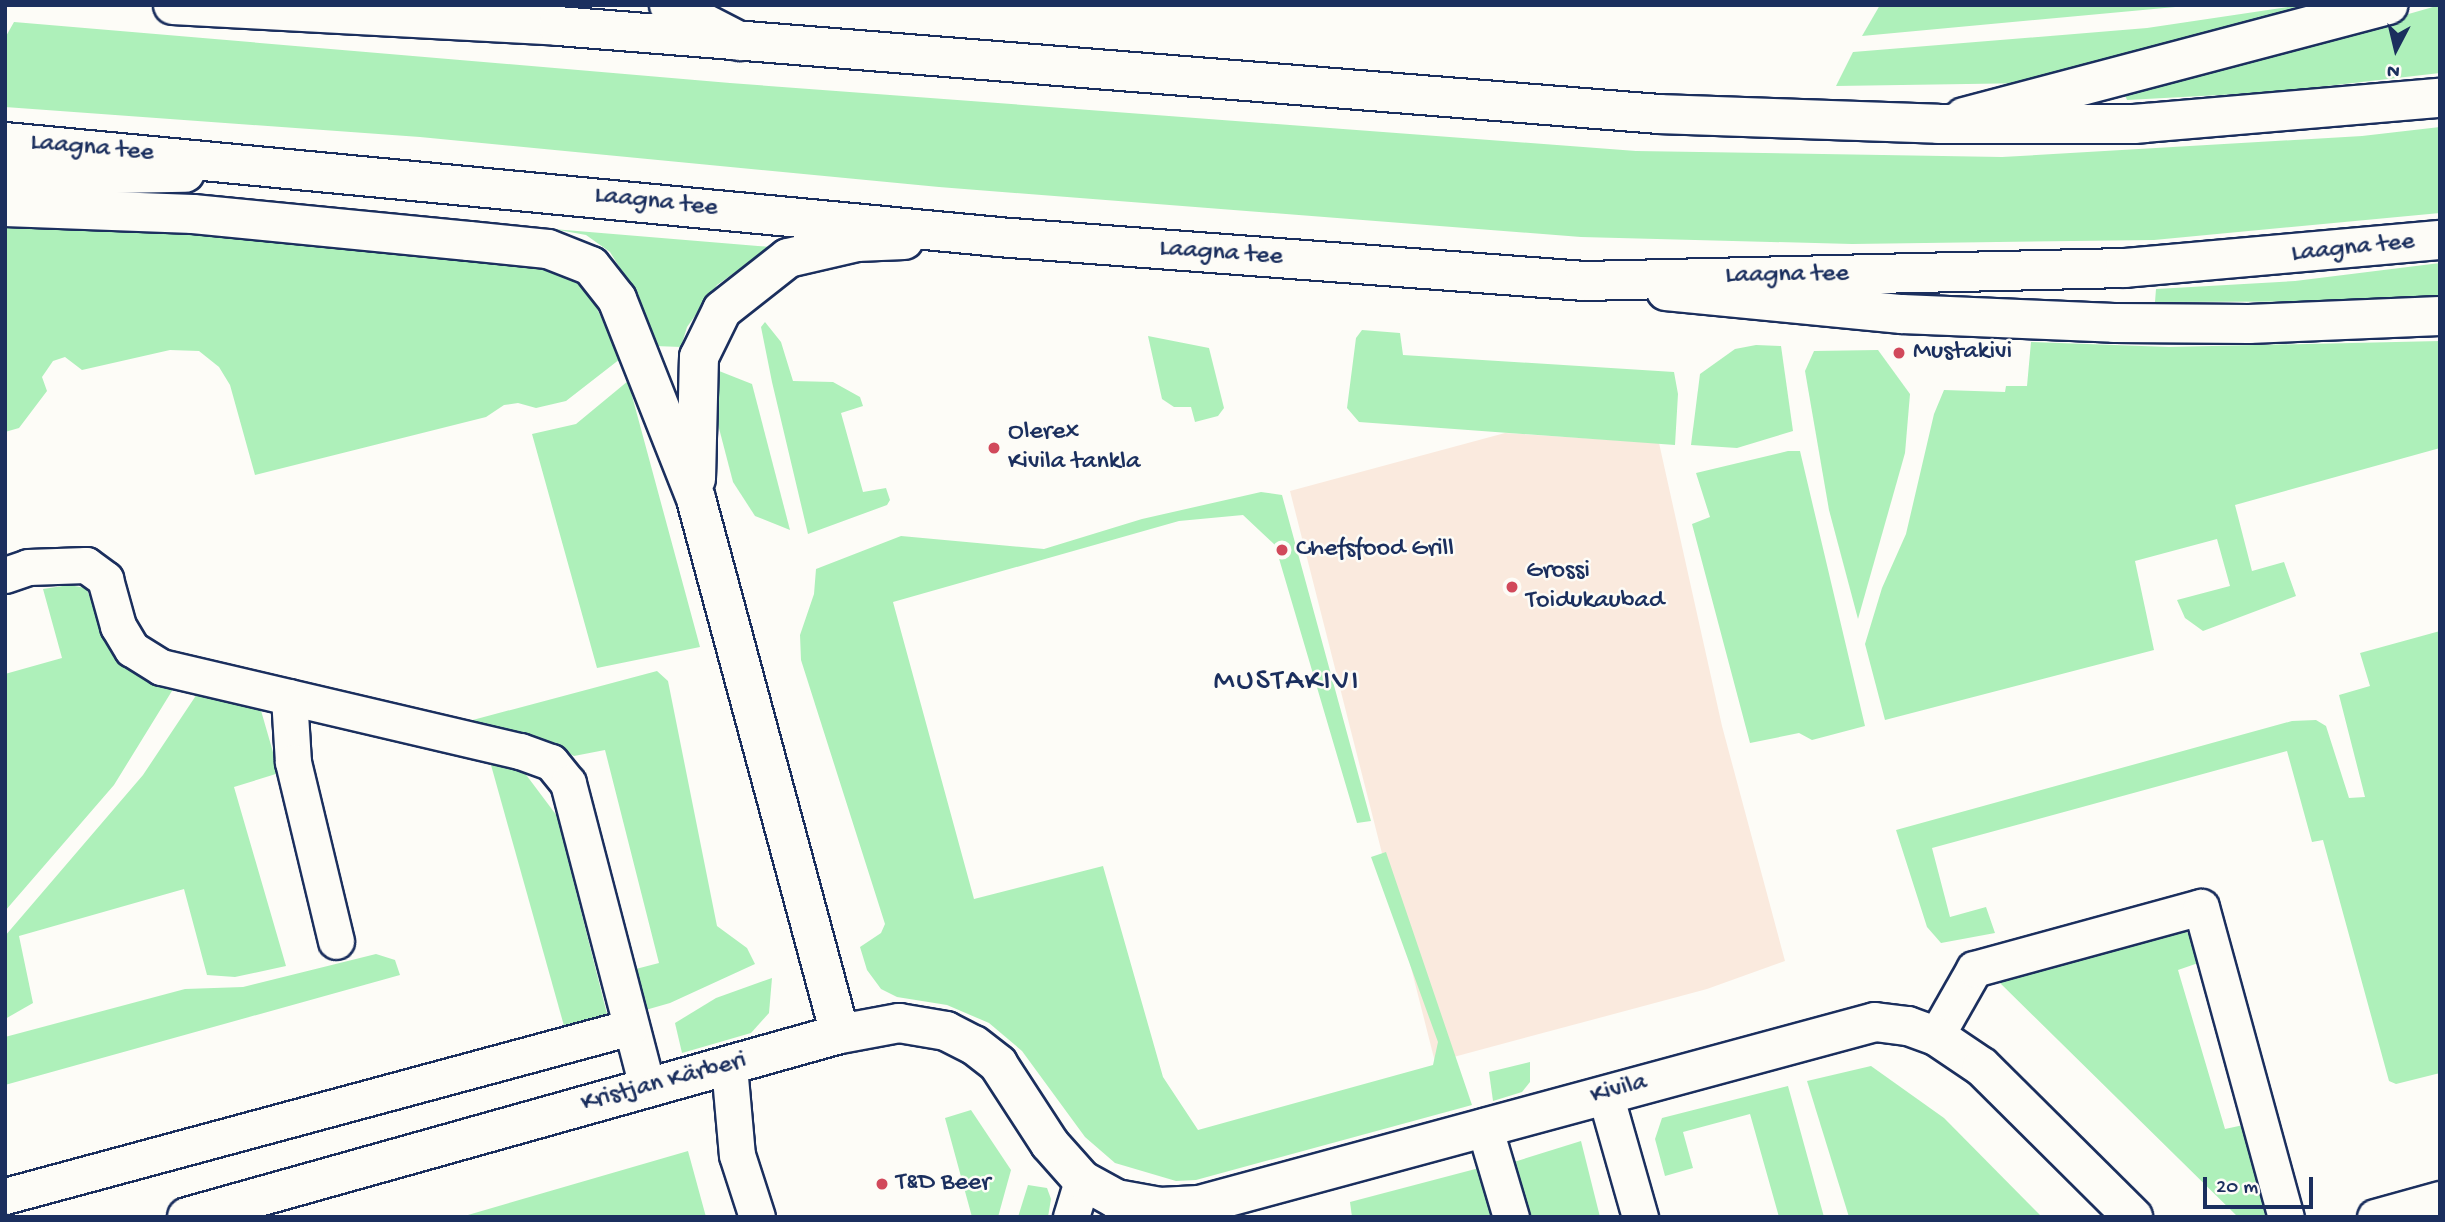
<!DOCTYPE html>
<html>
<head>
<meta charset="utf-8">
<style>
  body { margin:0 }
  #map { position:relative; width:2445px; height:1222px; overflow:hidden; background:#fdfcf7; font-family:"Gochi Hand",sans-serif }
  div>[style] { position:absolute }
  .built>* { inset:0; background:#faeade }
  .green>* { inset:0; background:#aef0ba }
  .roads { filter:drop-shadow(2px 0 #1b2f5e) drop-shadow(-2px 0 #1b2f5e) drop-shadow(0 2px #1b2f5e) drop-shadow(0 -2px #1b2f5e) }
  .street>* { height:35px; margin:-17.5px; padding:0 17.5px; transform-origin:17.5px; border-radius:17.5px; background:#fdfcf7 }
  .secondary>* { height:38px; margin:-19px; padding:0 19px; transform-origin:19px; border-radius:19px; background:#fdfcf7 }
  .primary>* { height:38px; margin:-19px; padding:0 19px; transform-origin:19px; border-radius:19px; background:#fdfcf7 }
  .dots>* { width:19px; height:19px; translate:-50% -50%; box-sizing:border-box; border:4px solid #fdfcf7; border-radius:50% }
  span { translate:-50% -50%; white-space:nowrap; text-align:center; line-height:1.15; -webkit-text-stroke:5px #fdfcf7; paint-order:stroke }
  .street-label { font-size:26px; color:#1b2f5e }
  .poi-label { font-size:26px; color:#1b2f5e }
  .left { translate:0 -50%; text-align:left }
  .quarter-label { font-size:30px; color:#1b2f5e; letter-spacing:2px }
  .frame { position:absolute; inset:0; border:7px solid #1b2f5e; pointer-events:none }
  .north { position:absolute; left:2361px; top:14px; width:70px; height:70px; -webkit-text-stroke:5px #fdfcf7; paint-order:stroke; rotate:187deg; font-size:19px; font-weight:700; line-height:28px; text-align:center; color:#1b2f5e }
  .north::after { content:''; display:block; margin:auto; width:24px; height:32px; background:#1b2f5e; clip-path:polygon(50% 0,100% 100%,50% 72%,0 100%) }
  .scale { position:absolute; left:2203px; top:1177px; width:110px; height:32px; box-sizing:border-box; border:4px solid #1b2f5e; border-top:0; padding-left:9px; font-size:21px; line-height:24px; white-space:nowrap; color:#1b2f5e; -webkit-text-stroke:5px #fdfcf7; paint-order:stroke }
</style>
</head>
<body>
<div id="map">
  <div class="built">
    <i style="clip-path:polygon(1505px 433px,1659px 443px,1722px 726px,1785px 961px,1707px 989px,1435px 1062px,1290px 491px)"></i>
  </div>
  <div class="green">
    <i style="clip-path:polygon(1880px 5px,2197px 5px,1862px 36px)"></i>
    <i style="clip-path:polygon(2301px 5px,2341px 5px,2033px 83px,1836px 86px,1853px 52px,2147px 28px)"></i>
    <i style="clip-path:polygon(2440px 5px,2440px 73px,2276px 92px,2127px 100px,2125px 95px)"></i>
    <i style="clip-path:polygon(14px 22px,730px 83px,1636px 151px,2002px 157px,2362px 136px,2440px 127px,2440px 213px,2154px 240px,1852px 244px,1581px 237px,939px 187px,420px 137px,5px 107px,5px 38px)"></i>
    <i style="clip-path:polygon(5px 221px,95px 221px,535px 261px,567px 273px,590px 293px,620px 359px,566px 401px,536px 408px,518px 403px,504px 405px,486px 417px,255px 475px,230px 385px,219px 367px,199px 351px,170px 350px,82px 370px,65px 357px,53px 361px,42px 377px,47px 391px,19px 428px,5px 432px)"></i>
    <i style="clip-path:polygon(553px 229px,771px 247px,717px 285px,687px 327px,681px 347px,655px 346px,634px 291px,610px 252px,586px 235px)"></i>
    <i style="clip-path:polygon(2440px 263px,2440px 296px,2372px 301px,2155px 302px,2156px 289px,2295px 281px)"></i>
    <i style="clip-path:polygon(765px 322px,781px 342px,793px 381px,833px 382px,860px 397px,863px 406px,841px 413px,863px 492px,886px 488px,890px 500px,887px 505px,808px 534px,772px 382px,761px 327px)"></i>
    <i style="clip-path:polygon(1362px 330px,1400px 333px,1403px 355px,1674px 372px,1678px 394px,1675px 445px,1359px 422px,1347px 408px,1356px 338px)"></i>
    <i style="clip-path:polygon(1148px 336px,1209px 348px,1224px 408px,1218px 416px,1195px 422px,1191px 407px,1174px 407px,1162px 399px)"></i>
    <i style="clip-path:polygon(2440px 341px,2440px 448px,2235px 505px,2252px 571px,2284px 562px,2296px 596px,2203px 631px,2185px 618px,2177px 600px,2230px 586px,2217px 539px,2135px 561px,2154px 650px,1885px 720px,1865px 644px,1882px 588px,1906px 534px,1934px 414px,1944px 390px,2005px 392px,2006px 386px,2027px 386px,2031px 342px,2169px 347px)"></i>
    <i style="clip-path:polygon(1756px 345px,1781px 346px,1793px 431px,1737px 448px,1691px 445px,1700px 374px,1735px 349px)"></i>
    <i style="clip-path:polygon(1878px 350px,1910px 394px,1905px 453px,1858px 619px,1829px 510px,1805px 371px,1814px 351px)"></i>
    <i style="clip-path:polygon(714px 369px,752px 384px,790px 530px,755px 516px,733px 482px,714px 409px)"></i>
    <i style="clip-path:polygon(628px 381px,700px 647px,597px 668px,532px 434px,576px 424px)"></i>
    <i style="clip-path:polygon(1788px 451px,1800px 451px,1865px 726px,1812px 740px,1799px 733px,1750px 743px,1692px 524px,1710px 517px,1696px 473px)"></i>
    <i style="clip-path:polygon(1261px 492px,1282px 495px,1371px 821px,1357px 823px,1275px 545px,1243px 515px,1179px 521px,893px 602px,974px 899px,1103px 866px,1163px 1077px,1198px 1130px,1433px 1065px,1438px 1042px,1371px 857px,1386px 852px,1472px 1105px,1196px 1180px,1176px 1181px,1115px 1163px,1085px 1137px,1022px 1051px,989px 1023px,947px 1005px,897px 997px,881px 989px,867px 970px,860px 947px,881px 933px,885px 924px,801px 660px,800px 635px,814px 594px,816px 569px,901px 536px,1044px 549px,1142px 519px)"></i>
    <i style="clip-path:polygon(69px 585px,86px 588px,116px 657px,175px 686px,114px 785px,5px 911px,5px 674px,62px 658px,43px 589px)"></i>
    <i style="clip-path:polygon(2440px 631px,2440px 1073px,2396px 1084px,2389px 1081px,2323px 840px,2312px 842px,2287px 751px,1932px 848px,1950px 917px,1986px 907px,1995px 933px,1941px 943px,1927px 927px,1896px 830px,2292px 721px,2316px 720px,2326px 726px,2349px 798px,2365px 797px,2339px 695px,2370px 686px,2360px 653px)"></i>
    <i style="clip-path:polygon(657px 671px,668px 681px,717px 926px,747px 948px,755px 964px,670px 1003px,642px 1011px,632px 970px,659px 963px,605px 750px,574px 756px,545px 740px,469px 721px)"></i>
    <i style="clip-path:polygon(199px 691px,260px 707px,279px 773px,234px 787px,286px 966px,235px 977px,207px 975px,184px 889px,19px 936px,33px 1003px,5px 1019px,5px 936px,143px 775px)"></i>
    <i style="clip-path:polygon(491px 765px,524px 772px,557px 816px,608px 1018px,566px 1033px)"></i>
    <i style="clip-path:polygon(2178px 924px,2196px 941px,2204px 961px,2178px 970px,2225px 1129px,2248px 1124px,2272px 1178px,2265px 1217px,2238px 1217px,1999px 982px,2004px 974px)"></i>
    <i style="clip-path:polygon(376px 954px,395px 960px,400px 975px,5px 1085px,5px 1037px,185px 989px,243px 987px)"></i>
    <i style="clip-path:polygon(772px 978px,769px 1013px,751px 1033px,682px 1053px,675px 1023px,716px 998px)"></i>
    <i style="clip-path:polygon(1530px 1062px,1530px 1082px,1522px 1092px,1493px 1101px,1489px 1072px)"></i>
    <i style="clip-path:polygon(1871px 1066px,1944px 1118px,2042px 1217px,1849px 1217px,1807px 1081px)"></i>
    <i style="clip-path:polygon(1788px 1086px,1824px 1217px,1779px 1217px,1750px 1114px,1683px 1132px,1693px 1168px,1665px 1176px,1655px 1139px,1662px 1118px)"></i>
    <i style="clip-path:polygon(971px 1110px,1011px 1170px,998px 1217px,972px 1217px,945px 1118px)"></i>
    <i style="clip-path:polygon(1581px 1141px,1600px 1217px,1526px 1217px,1514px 1162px)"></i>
    <i style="clip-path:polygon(688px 1151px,706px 1217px,461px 1217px)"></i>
    <i style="clip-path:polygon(1483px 1167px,1501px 1217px,1352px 1217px,1350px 1202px)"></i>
    <i style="clip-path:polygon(1028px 1185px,1047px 1188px,1051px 1199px,1048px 1217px,1018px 1217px)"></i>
  </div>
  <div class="roads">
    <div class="street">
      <i style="left:5px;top:575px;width:24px;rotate:-19deg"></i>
      <i style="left:28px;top:567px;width:58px;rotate:-2deg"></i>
      <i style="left:86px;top:565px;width:24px;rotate:36deg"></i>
      <i style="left:105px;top:579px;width:49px;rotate:74.5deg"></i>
      <i style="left:118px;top:626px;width:27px;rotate:59deg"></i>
      <i style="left:132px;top:649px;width:34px;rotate:32deg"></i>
      <i style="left:161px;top:667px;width:369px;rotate:13.2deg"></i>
      <i style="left:520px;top:751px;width:33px;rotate:20deg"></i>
      <i style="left:551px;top:762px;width:27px;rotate:51deg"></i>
      <i style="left:568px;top:783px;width:314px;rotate:75.4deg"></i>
      <i style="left:289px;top:697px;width:65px;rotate:86.5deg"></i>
      <i style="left:293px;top:762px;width:184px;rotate:76.5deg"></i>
      <i style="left:1936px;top:1036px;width:77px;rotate:-60.4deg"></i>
      <i style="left:1974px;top:969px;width:235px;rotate:-15.3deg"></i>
      <i style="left:2201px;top:907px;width:321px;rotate:74.7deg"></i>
      <i style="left:729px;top:1066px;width:89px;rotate:84.9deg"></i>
      <i style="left:737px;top:1155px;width:65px;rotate:72.1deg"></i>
      <i style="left:1605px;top:1094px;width:128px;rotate:74.1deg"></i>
      <i style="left:1484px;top:1126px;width:95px;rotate:73.5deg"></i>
      <i style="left:5px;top:1196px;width:648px;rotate:-15.11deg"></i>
      <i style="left:1071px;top:1217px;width:39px;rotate:-73deg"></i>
      <i style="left:2375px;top:1217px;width:67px;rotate:-15.5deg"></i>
    </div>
    <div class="secondary">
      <i style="left:669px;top:5px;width:79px;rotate:27.2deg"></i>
      <i style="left:1964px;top:117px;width:439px;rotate:-14.8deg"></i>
      <i style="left:5px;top:176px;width:180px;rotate:-1deg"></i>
      <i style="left:5px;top:207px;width:188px;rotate:2.1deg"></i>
      <i style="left:193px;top:214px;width:277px;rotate:5.6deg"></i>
      <i style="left:469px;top:241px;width:79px;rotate:5.8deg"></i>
      <i style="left:548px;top:249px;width:46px;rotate:21.6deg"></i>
      <i style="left:591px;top:266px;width:42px;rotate:51.8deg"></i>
      <i style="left:617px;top:299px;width:215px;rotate:68.4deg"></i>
      <i style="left:696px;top:499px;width:554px;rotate:74.94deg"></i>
      <i style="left:1666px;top:291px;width:237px;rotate:5.6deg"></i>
      <i style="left:1902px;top:314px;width:212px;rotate:2.4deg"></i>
      <i style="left:2114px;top:323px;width:135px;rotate:0.4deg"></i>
      <i style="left:2249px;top:324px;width:191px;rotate:-2.4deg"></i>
      <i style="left:696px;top:479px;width:122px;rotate:-88.6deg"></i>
      <i style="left:699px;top:357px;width:52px;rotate:-63.9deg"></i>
      <i style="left:722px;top:310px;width:84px;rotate:-38.2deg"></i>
      <i style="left:788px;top:258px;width:71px;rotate:-13.1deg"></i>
      <i style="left:857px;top:242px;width:47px;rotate:-2.4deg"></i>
      <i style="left:187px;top:1217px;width:678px;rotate:-15.66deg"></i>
      <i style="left:840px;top:1034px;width:60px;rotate:-10.6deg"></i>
      <i style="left:899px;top:1023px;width:48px;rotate:9.7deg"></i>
      <i style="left:946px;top:1031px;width:31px;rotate:27deg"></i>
      <i style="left:974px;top:1045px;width:31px;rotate:38deg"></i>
      <i style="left:998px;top:1064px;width:95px;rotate:57deg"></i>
      <i style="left:1050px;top:1144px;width:48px;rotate:48.4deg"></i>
      <i style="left:1082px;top:1180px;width:39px;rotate:29deg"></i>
      <i style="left:1116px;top:1199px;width:45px;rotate:10.3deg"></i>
      <i style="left:1160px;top:1207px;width:39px;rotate:-3deg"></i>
      <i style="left:1199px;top:1205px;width:700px;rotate:-15.15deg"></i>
      <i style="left:1875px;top:1022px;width:33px;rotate:7deg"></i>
      <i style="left:1908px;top:1026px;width:30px;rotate:20deg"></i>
      <i style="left:1936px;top:1036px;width:55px;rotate:34deg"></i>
      <i style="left:1982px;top:1067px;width:213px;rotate:44.8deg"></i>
    </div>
    <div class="primary">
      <i style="left:173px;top:5px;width:386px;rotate:3.1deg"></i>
      <i style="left:558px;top:26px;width:1104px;rotate:4.57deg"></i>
      <i style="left:1658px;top:114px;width:280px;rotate:2deg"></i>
      <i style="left:1938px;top:124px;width:196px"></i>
      <i style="left:2134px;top:124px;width:307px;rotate:-4.9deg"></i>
      <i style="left:5px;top:142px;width:998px;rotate:5.46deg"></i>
      <i style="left:998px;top:237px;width:589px;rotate:4.29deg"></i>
      <i style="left:1585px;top:281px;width:540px;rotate:-1.38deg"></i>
      <i style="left:2125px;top:268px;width:316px;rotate:-5.1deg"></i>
    </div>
  </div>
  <div class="dots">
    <i style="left:1899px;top:353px;background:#d1495b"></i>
    <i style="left:994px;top:448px;background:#d1495b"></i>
    <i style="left:1282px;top:550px;background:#d1495b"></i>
    <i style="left:1512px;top:587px;background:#d1495b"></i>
    <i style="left:882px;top:1184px;background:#d1495b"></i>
  </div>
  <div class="street-label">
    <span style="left:92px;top:149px;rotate:5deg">Laagna tee</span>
    <span style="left:656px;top:203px;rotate:6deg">Laagna tee</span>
    <span style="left:2353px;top:249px;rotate:-6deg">Laagna tee</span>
    <span style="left:1221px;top:254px;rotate:4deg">Laagna tee</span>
    <span style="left:1787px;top:276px;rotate:-1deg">Laagna tee</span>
    <span style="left:664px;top:1083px;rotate:-15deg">Kristjan Kärberi</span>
    <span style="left:1619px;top:1090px;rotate:-15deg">Kivila</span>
  </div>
  <div class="poi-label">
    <span class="left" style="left:1913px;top:353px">Mustakivi</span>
    <span class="left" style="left:1008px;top:448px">Olerex<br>Kivila tankla</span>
    <span class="left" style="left:1296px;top:550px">Chefsfood Grill</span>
    <span class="left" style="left:1526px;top:587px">Grossi<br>Toidukaubad</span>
    <span class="left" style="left:896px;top:1184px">T&amp;D Beer</span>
  </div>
  <div class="quarter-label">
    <span style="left:1287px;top:683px">MUSTAKIVI</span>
  </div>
  <div class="frame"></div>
  <div class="north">N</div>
  <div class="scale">20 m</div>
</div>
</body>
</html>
